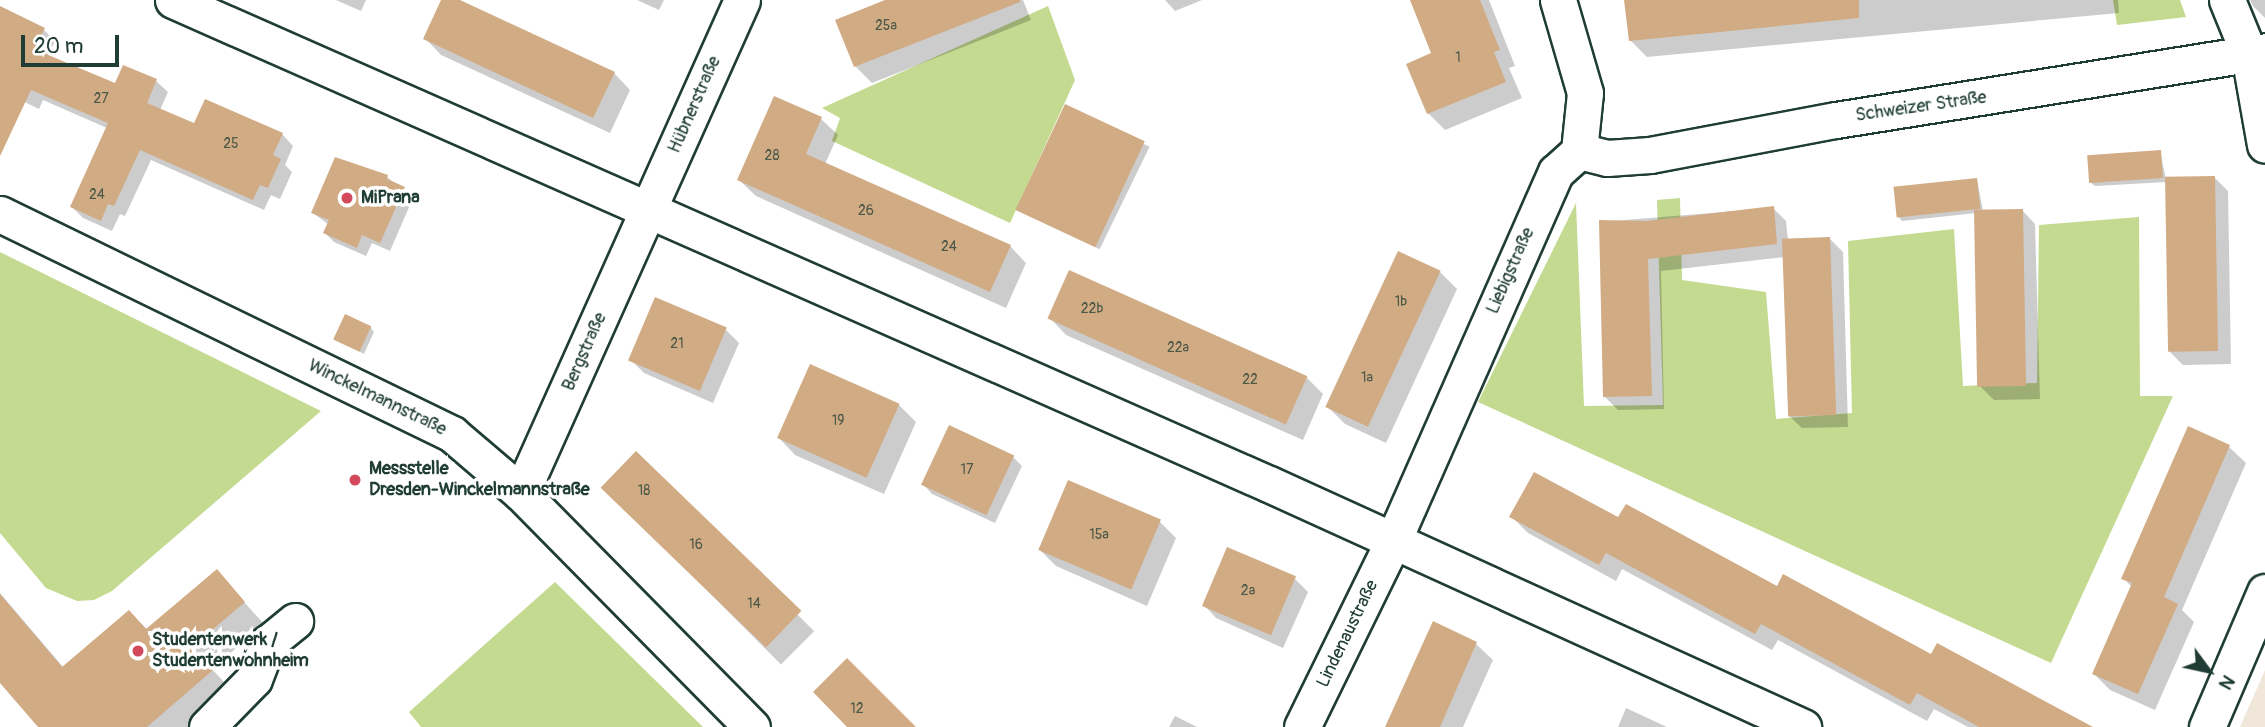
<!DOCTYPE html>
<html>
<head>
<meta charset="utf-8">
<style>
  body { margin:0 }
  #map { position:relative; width:2265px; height:727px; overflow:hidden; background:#fff; font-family:Pangolin,sans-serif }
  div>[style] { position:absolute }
  .built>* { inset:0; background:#f1e6da }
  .green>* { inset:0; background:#c4da90 }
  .shadow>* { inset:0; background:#0003; transform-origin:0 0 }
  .building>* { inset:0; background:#d1ab83; transform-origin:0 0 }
  .roads { filter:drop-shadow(2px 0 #1f3d34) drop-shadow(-2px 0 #1f3d34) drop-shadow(0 2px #1f3d34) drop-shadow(0 -2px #1f3d34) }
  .street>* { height:35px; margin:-17.5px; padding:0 17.5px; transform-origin:17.5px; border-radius:17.5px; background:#fff }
  .dots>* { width:19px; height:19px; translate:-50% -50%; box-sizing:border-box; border:4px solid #fff; border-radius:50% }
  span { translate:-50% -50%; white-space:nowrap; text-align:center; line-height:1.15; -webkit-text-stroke:7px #fff; paint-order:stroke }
  .number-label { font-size:14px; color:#4c5848 }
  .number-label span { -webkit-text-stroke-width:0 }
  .street-label { font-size:18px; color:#1f3d34 }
  .poi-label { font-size:18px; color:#1f3d34; font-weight:700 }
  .left { translate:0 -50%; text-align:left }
  .north { position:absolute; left:2174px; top:636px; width:70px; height:70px; -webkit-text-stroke:5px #fff; paint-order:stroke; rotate:123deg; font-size:19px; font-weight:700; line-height:28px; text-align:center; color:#1f3d34 }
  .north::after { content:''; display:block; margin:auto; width:24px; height:32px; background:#1f3d34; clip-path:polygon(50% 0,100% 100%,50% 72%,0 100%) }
  .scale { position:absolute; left:21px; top:35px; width:98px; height:32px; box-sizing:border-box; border:4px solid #1f3d34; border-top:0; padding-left:9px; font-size:21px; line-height:24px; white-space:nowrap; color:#1f3d34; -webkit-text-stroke:5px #fff; paint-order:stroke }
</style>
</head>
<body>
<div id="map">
  <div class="built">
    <i style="clip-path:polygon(2265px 670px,2265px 727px,2240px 727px)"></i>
  </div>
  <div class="green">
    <i style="clip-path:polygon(2113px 0,2180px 0,2186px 17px,2117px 25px)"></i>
    <i style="clip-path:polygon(1048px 6px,1075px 80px,1010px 223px,832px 141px,840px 118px,822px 108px)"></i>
    <i style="clip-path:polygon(1680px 198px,1682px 280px,1766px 292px,1776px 419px,1852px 413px,1848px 241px,1954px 229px,1963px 386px,2037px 383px,2039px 225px,2139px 217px,2140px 396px,2173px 396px,2051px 663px,1478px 402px,1576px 203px,1584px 406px,1663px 405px,1657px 200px)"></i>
    <i style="clip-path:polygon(0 252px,321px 411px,112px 591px,94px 600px,77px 601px,46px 588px,0 533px)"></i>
    <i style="clip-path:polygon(555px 582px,703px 727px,421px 727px,409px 712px)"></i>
  </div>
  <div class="shadow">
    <i style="clip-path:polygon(336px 0,366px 0,361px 11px)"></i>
    <i style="clip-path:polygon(443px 0,456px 0,614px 73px,630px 90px,610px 133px,441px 55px,425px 38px)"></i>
    <i style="clip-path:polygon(637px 0,664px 0,659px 10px)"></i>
    <i style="clip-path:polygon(889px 0,1023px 0,1031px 20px,872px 83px,855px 66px)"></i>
    <i style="clip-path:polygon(1165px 0,1202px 0,1175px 11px)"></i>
    <i style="clip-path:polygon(1430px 0,1489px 0,1515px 66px,1509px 68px,1522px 98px,1445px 130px,1428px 113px,1434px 54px)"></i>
    <i style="clip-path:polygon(1626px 0,2118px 0,2119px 13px,1647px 57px,1630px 40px)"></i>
    <i style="clip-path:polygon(2250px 0,2265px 0,2265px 18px,2253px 6px)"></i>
    <i style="clip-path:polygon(0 8px,44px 30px,55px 41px,47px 57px,116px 85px,124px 67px,156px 81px,168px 92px,160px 110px,195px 125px,282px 134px,293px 146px,285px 165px,292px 172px,280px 199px,271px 195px,264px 210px,151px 160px,125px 216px,120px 214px,112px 231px,83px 218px,72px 207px,107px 128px,43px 100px,39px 109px,0 90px)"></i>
    <i style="clip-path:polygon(775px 98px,821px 119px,838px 135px,825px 164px,1010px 246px,1026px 263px,1006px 308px,756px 196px,739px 180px)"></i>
    <i style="left:1066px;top:106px;width:93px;height:114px;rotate:26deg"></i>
    <i style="clip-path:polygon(2160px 152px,2166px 179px,2215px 178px,2228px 191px,2231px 364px,2183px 365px,2170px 352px,2167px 182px,2095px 186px,2090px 182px)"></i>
    <i style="clip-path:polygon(387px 177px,413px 198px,390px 251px,372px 243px,366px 256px,334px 242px,325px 233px,329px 225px,313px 213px)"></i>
    <i style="clip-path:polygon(1977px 179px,1983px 211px,2022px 210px,2035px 224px,2040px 399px,1994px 400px,1981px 387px,1976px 213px,1902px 221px,1898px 216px)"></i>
    <i style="clip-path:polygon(1773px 208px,1786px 221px,1788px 240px,1830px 239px,1843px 252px,1848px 427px,1802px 428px,1788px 415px,1785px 257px,1661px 271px,1664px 409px,1618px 410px,1605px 397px,1601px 222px)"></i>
    <i style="clip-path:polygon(1440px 272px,1457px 289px,1386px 443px,1345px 424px,1329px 408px)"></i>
    <i style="clip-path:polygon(1050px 318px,1307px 378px,1323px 394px,1303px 440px,1066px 335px)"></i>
    <i style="clip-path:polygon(370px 327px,374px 332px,364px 354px,336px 339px)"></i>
    <i style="clip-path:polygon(726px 330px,739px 343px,713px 403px,644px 373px,630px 359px)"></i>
    <i style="clip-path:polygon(899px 405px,916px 422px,884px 494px,795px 455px,779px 438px)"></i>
    <i style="clip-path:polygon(2229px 447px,2246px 463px,2182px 610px,2194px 622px,2155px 710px,2110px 690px,2094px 674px,2132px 587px,2123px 578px)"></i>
    <i style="left:636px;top:453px;width:252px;height:47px;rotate:45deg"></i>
    <i style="clip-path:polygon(1013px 457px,1022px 466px,995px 523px,932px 494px,923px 484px)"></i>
    <i style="clip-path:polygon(1512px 517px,1619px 520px,2089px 727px,1968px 727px,1934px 709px,1927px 721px,1778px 640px,1772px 650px,1622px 569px,1616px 581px,1528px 533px)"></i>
    <i style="clip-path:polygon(1160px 522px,1176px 538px,1147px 606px,1056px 566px,1040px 550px)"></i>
    <i style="clip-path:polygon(217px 572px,264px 624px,212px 669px,232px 691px,194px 727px,41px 727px,0 680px,0 593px,64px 668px,129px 612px,148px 630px)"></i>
    <i style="clip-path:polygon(1295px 579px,1308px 592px,1283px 648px,1216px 618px,1203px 604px)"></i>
    <i style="clip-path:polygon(1433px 623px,1476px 644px,1493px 660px,1463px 727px,1387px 727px)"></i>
    <i style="clip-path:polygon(1626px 708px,1667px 727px,1618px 727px)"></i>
    <i style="clip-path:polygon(1175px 716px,1197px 727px,1169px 727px)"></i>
  </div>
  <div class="building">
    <i style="clip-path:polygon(441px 0,460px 0,615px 72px,593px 118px,423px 39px)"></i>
    <i style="clip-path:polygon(885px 0,1020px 0,1020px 2px,854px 67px,835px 20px)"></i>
    <i style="clip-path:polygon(1410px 0,1480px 0,1500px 50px,1494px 52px,1506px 82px,1427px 114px,1406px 64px,1431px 53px)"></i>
    <i style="clip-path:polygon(1624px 0,1859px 0,1859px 18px,1629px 41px)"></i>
    <i style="clip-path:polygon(0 6px,45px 28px,34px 49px,115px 83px,123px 65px,157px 79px,147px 103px,194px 123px,205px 99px,283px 133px,273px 155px,281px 159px,268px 188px,260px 185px,253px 200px,140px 150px,114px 206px,108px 204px,101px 221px,70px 207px,108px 123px,31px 90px,0 156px)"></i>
    <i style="clip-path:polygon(774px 96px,822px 117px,806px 154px,1011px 245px,990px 292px,737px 180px)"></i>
    <i style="left:1065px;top:104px;width:88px;height:117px;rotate:25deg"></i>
    <i style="left:2161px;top:150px;width:28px;height:74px;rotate:86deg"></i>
    <i style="clip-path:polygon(335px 157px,388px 175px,387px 179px,405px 187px,380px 243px,362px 235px,357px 248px,323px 233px,329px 220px,311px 213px)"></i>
    <i style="left:2215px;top:176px;width:175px;height:50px;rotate:89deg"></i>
    <i style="left:1977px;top:178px;width:31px;height:84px;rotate:84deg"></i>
    <i style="clip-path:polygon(1774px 206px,1777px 244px,1648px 259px,1652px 396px,1603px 397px,1599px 220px,1647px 221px)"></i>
    <i style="left:2023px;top:209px;width:177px;height:49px;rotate:89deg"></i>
    <i style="left:1830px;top:237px;width:178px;height:48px;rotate:88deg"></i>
    <i style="left:1398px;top:251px;width:47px;height:172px;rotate:25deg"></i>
    <i style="left:1069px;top:270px;width:261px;height:53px;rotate:24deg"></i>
    <i style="left:655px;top:297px;width:78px;height:69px;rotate:23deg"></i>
    <i style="left:345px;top:314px;width:29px;height:28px;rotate:25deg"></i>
    <i style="left:810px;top:364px;width:98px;height:81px;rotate:24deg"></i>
    <i style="left:949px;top:425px;width:72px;height:66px;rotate:25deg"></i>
    <i style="clip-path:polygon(2188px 426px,2230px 445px,2164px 597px,2178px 604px,2138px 694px,2092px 674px,2132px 583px,2121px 579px)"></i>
    <i style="left:636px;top:451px;width:230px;height:51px;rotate:44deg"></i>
    <i style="clip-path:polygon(1534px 472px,1618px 517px,1626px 504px,1777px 586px,1783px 574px,1931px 654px,1937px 643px,2093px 727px,1979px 727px,1917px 693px,1910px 705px,1761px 624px,1755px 634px,1606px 553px,1599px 565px,1509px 517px)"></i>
    <i style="left:1068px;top:480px;width:101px;height:76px;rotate:23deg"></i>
    <i style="left:1227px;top:547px;width:75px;height:64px;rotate:23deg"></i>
    <i style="clip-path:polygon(217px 569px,245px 602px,192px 647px,213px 670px,147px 727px,38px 727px,0 683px,0 594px,62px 667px,129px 610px,146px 629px)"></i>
    <i style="clip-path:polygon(1433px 621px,1477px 642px,1440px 727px,1385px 727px)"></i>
    <i style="clip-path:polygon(847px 658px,916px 727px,847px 727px,813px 692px)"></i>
  </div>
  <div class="roads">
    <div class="street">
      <i style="left:173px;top:0;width:1198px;rotate:23.83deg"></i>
      <i style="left:1269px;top:484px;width:587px;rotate:24.47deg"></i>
      <i style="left:2227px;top:0;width:58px;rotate:67.8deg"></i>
      <i style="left:2249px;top:54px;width:92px;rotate:80deg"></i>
      <i style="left:1579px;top:151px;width:29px;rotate:14deg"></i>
      <i style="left:1607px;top:158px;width:43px;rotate:-4deg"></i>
      <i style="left:1650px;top:155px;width:189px;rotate:-10.7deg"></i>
      <i style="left:1836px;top:120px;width:435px;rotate:-9.1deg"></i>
      <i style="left:0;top:214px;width:503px;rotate:25.95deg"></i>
      <i style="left:452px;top:434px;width:91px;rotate:40.5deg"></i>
      <i style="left:521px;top:493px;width:329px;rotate:45.4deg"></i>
      <i style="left:521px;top:493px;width:540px;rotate:-65.85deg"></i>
      <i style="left:207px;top:727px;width:67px;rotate:-45.6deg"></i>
      <i style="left:254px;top:679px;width:39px;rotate:-69deg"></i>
      <i style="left:268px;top:643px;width:35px;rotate:-39deg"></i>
      <i style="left:1302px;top:727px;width:207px;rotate:-63.9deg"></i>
      <i style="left:1393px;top:541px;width:403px;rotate:-66.2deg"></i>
      <i style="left:1556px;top:172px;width:31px;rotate:-42deg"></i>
      <i style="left:1579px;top:151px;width:58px;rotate:-84.1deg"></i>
      <i style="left:1585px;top:93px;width:97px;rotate:-106.2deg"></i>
      <i style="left:2207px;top:727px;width:147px;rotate:-66.8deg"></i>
    </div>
  </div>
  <div class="dots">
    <i style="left:347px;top:198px;background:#d1495b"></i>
    <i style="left:355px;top:480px;background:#d1495b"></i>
    <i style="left:138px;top:651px;background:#d1495b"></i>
  </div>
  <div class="number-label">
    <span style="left:886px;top:26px">25a</span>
    <span style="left:1458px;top:58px">1</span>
    <span style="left:101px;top:99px">27</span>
    <span style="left:231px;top:144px">25</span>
    <span style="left:772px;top:156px">28</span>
    <span style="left:97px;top:195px">24</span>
    <span style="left:866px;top:211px">26</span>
    <span style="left:949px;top:247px">24</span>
    <span style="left:1401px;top:302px">1b</span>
    <span style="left:1092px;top:309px">22b</span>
    <span style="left:677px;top:344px">21</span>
    <span style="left:1178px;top:348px">22a</span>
    <span style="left:1367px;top:378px">1a</span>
    <span style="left:1250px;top:380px">22</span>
    <span style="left:838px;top:421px">19</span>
    <span style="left:967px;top:470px">17</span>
    <span style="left:644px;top:491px">18</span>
    <span style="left:1099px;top:535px">15a</span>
    <span style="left:696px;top:545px">16</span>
    <span style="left:1248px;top:591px">2a</span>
    <span style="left:754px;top:604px">14</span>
    <span style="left:857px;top:709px">12</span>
  </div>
  <div class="street-label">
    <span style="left:695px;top:105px;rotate:-66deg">Hübnerstraße</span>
    <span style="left:1921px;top:107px;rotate:-8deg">Schweizer Straße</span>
    <span style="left:1511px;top:271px;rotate:-66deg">Liebigstraße</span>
    <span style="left:585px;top:352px;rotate:-66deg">Bergstraße</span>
    <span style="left:377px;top:398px;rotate:26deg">Winckelmannstraße</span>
    <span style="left:1348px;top:634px;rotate:-64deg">Lindenaustraße</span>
  </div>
  <div class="poi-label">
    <span class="left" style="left:361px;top:198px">MiPrana</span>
    <span class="left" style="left:369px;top:480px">Messstelle<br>Dresden-Winckelmannstraße</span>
    <span class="left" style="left:152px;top:651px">Studentenwerk /<br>Studentenwohnheim</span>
  </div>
  <div class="north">N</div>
  <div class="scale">20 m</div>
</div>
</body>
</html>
